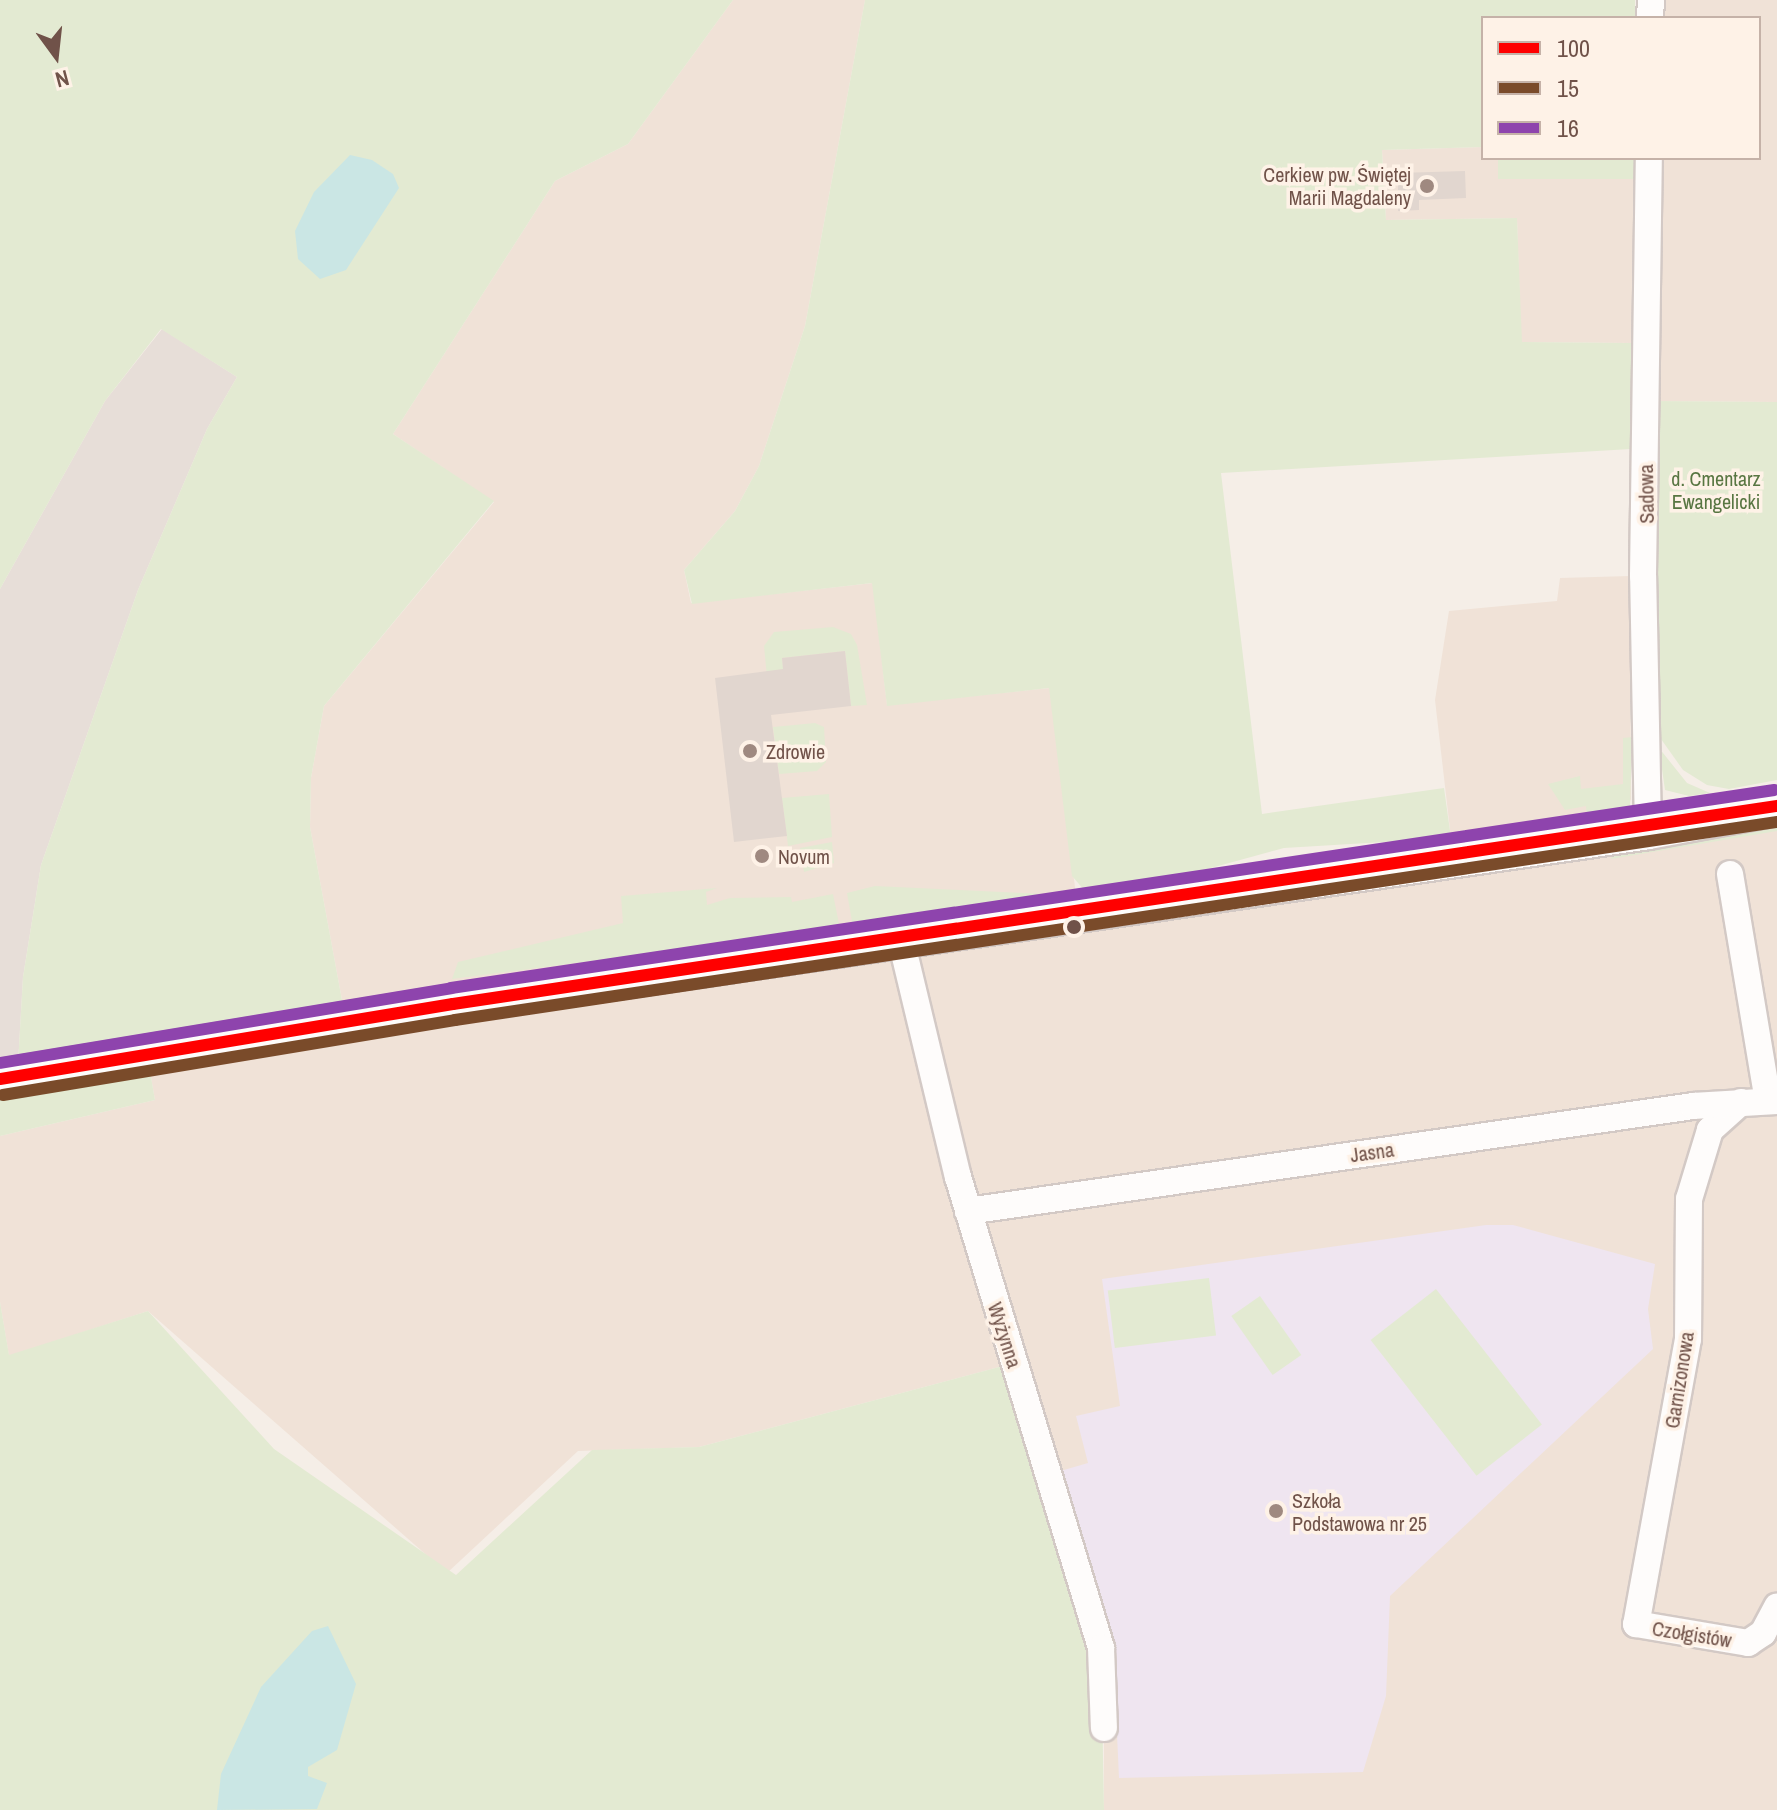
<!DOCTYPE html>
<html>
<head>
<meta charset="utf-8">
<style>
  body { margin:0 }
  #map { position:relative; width:1777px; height:1810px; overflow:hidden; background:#f5eee7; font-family:"Archivo Narrow",sans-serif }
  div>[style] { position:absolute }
  .residential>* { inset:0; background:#f0e2d7 }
  .industrial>* { inset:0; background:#e7ded8 }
  .education>* { inset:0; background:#efe5f0 }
  .green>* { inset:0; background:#e3ead2; transform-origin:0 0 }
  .water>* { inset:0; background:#cae6e4 }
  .building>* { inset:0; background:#e1d6cf }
  .roads { filter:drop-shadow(2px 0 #d3c9c5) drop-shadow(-2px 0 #d3c9c5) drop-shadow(0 2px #d3c9c5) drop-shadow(0 -2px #d3c9c5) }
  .street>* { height:26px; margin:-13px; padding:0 13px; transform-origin:13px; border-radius:13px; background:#fefcfb }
  .secondary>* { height:38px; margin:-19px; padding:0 19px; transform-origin:19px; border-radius:19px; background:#fefcfb }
  .bus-1>* { height:12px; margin:-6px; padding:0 6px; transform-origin:6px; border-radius:6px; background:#f00 }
  .bus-2>* { height:12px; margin:-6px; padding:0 6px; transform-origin:6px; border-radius:6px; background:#7a4b2a }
  .bus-3>* { height:12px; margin:-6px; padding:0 6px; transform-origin:6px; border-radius:6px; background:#8e44ad }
  .dots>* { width:22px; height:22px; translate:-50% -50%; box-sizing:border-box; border:4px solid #fef2e7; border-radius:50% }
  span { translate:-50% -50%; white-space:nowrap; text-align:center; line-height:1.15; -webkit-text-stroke:7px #fef2e7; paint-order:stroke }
  .poi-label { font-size:20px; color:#705249 }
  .right { translate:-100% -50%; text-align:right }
  .left { translate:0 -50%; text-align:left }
  .park-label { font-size:20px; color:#587642 }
  .street-label { font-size:20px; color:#705249 }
  .legend { position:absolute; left:1481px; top:16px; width:280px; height:144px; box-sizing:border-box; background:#fef2e7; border:2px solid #c5b2a8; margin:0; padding:10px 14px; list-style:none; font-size:24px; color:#705249 }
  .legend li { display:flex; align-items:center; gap:16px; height:40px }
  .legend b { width:40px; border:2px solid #c5b2a8 }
  .north { position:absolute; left:16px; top:16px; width:80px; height:80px; -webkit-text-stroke:6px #fef2e7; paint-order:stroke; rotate:165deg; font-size:22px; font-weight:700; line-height:32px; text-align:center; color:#705249 }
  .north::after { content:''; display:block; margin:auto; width:28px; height:36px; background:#705249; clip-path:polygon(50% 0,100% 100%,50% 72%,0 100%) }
</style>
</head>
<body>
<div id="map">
  <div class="residential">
    <i style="clip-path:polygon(733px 0,865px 0,805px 326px,759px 466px,735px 511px,684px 570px,691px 603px,873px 583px,887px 705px,1050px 688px,1077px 903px,344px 1011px,310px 827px,311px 778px,324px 706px,494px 502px,393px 434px,555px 181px,628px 144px)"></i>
    <i style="clip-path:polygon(1654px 0,1777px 0,1777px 402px,1654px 401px,1654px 158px,1759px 158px,1759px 18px,1654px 18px)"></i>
    <i style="clip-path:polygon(1483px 147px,1483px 158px,1498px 158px,1500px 179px,1635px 178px,1632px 343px,1521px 342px,1517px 218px,1386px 220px,1382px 150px)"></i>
    <i style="clip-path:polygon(1630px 576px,1631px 799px,1626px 810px,1451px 838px,1435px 700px,1449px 611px,1557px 601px,1560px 578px)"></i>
    <i style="clip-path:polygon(1777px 820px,1777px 1810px,1104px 1810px,1104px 1728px,1014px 1363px,699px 1447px,578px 1451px,447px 1573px,148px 1311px,9px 1356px,0 1302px,0 1136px,155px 1100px,148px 1060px)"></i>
  </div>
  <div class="industrial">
    <i style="clip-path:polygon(162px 329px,237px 377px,207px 429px,138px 590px,41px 865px,23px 977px,18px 1064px,0 1068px,0 589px,105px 401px)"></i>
  </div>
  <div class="education">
    <i style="clip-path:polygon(1486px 1225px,1513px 1225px,1655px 1264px,1648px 1309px,1653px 1349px,1390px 1596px,1386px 1696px,1363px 1772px,1119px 1778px,1113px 1647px,1057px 1472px,1088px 1463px,1076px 1416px,1120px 1406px,1102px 1279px)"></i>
  </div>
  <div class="green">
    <i style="clip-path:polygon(0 0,733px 0,628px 144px,555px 181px,393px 434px,494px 501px,324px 706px,311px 778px,310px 827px,344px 1011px,18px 1064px,23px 977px,41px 865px,138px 590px,207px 429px,237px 377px,161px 329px,105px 401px,0 589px)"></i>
    <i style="clip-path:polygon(865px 0,1635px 0,1635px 18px,1483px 18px,1483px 147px,1382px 150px,1386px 220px,1517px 218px,1522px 342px,1632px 343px,1631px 449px,1221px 473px,1262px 814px,1444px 788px,1451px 838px,1284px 848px,1178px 877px,1085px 891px,1072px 876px,1049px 688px,887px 706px,872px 583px,692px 604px,684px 570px,735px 511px,759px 466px,805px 326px)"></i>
    <i style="left:1498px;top:158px;width:137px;height:21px"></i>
    <i style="clip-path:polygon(1654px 401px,1777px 402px,1777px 780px,1729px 789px,1707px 785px,1683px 770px,1661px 739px)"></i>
    <i style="clip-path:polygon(833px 627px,851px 634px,857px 645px,867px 705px,851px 706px,845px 651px,782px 658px,784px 675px,767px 677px,764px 646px,774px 632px)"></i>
    <i style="clip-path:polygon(815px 723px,824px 727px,826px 762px,817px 771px,779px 774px,773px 727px)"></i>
    <i style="clip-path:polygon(1632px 737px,1630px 807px,1587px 818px,1586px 806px,1565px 810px,1548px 784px,1580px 776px,1581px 789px,1623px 784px,1623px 738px)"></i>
    <i style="clip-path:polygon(1659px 748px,1687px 783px,1710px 793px,1689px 796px,1665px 790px)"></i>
    <i style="clip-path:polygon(829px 794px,832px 837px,788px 846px,782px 798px)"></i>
    <i style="clip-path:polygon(1777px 820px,1777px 831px,1611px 859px,1615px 849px)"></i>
    <i style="clip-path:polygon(832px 842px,834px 863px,804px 872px,800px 848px)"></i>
    <i style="clip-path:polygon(875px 886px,1045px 894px,1045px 899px,853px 927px,847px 893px)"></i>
    <i style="clip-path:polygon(717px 888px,706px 892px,707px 905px,730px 898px,791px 897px,792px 902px,833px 894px,840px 929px,452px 979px,458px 962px,623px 923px,621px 896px)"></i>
    <i style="clip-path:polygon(148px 1060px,155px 1100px,0 1136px,0 1088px)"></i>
    <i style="left:1209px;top:1278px;width:58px;height:102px;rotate:83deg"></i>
    <i style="left:1436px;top:1289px;width:172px;height:83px;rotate:52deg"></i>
    <i style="left:1260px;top:1296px;width:72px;height:35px;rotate:55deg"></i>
    <i style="clip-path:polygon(0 1302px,9px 1355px,148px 1311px,274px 1449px,456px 1575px,592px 1450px,699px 1447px,1014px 1363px,1101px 1648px,1104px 1810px,0 1810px)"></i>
  </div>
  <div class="water">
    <i style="clip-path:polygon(350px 155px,372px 160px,393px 174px,399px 188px,346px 270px,320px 279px,298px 259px,295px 231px,314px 192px)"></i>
    <i style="clip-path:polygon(328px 1626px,356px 1684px,337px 1750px,308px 1767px,308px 1776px,327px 1783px,317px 1809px,217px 1810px,221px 1774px,261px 1687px,312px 1631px)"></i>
  </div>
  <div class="building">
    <i style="clip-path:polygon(1465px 171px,1466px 198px,1419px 200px,1419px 210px,1398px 211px,1398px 173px)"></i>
    <i style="clip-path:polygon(845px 651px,851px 706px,771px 715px,787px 836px,734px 842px,715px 678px,783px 669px,782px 658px)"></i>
  </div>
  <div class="roads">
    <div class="street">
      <i style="left:1650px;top:18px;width:18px;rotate:-87deg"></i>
      <i style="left:1648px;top:830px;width:254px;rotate:-91.1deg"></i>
      <i style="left:1643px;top:576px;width:418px;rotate:-89.2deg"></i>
      <i style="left:1730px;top:874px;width:230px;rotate:80.5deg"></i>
      <i style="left:901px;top:940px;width:244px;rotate:76.5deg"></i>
      <i style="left:958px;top:1177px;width:492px;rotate:73.1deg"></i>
      <i style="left:1101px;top:1648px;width:80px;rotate:87.9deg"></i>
      <i style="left:1741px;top:1102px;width:42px;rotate:137.9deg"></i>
      <i style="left:1710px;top:1130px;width:72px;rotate:106.9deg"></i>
      <i style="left:1689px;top:1199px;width:140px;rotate:90.4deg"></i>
      <i style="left:1688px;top:1339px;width:290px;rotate:100.3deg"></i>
      <i style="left:1636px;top:1624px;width:114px;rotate:9.6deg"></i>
      <i style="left:1748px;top:1643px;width:18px;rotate:-34deg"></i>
      <i style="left:1763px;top:1633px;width:30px;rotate:-62deg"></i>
      <i style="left:968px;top:1211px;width:733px;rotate:-8.24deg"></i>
      <i style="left:1693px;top:1106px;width:84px;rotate:-3.4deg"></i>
    </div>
    <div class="secondary">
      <i style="left:0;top:1079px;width:459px;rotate:-9.4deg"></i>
      <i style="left:453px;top:1004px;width:1208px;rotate:-8.28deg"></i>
      <i style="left:1648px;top:830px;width:131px;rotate:-10.5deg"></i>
    </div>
  </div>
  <div class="bus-1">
    <i style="left:0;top:1079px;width:459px;rotate:-9.4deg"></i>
    <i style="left:453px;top:1004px;width:1339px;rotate:-8.51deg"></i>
  </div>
  <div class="bus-2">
    <i style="left:3px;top:1095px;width:458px;rotate:-9.4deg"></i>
    <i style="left:455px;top:1020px;width:1337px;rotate:-8.52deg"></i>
  </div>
  <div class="bus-3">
    <i style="left:0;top:1063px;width:457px;rotate:-9.4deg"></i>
    <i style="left:451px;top:988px;width:1338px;rotate:-8.51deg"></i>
  </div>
  <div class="dots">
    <i style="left:1427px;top:186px;background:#9f8980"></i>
    <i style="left:750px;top:751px;background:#9f8980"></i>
    <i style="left:762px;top:856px;background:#9f8980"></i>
    <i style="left:1074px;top:927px;background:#705249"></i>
    <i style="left:1276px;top:1511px;background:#9f8980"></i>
  </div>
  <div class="poi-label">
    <span class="right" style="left:1411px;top:186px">Cerkiew pw. Świętej<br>Marii Magdaleny</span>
    <span class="left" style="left:766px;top:751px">Zdrowie</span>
    <span class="left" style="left:778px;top:856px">Novum</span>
    <span class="left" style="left:1292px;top:1512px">Szkoła<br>Podstawowa nr 25</span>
  </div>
  <div class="park-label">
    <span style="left:1716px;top:490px">d. Cmentarz<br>Ewangelicki</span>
  </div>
  <div class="street-label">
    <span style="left:1646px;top:494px;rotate:-91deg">Sadowa</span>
    <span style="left:1372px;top:1152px;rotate:-8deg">Jasna</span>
    <span style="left:1005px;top:1335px;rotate:72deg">Wyżynna</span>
    <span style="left:1679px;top:1380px;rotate:-81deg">Garnizonowa</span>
    <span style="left:1692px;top:1634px;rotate:9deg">Czołgistów</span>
  </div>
  <ul class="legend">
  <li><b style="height:10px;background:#f00"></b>100</li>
  <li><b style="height:10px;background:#7a4b2a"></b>15</li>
  <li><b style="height:10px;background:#8e44ad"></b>16</li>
  </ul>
  <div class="north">N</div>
</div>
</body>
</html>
